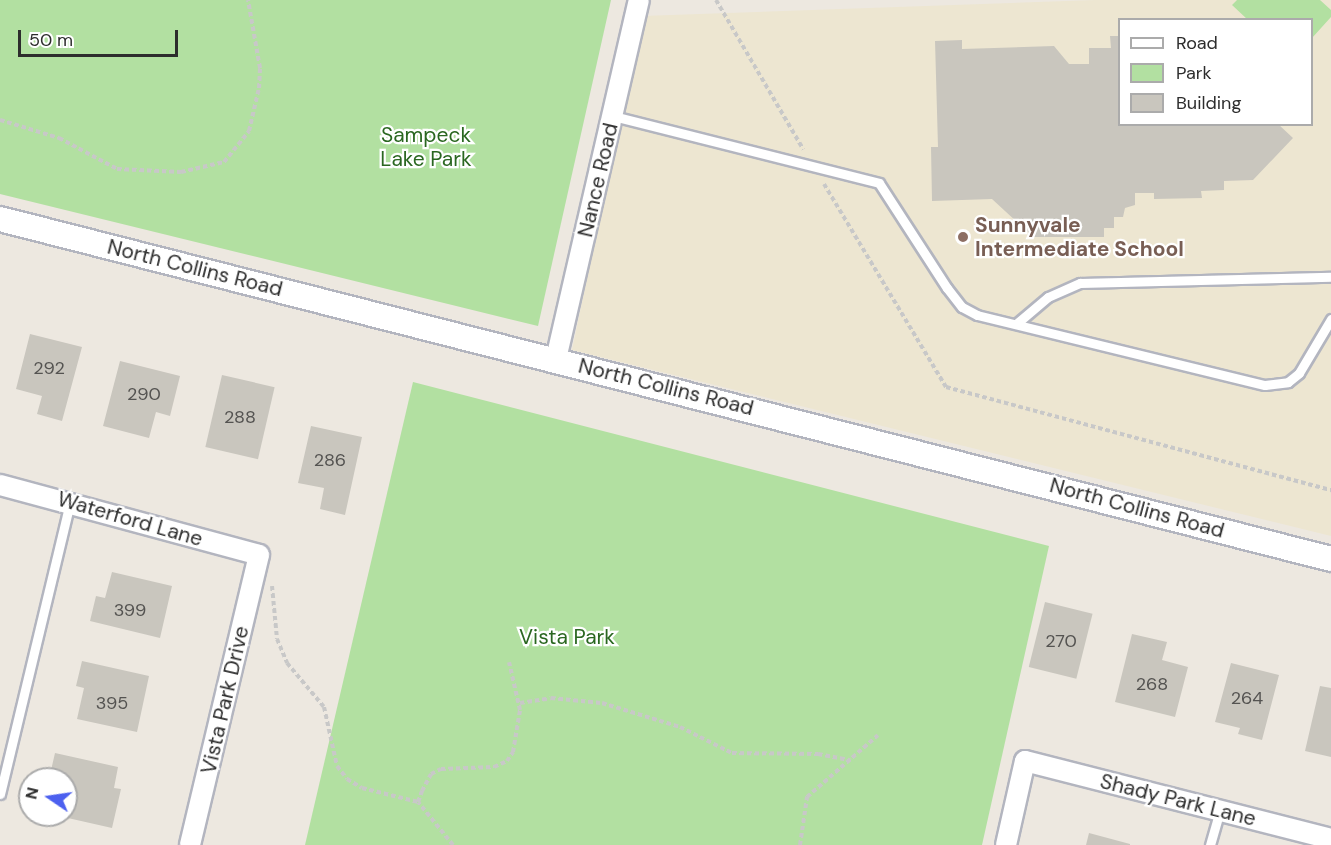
<!DOCTYPE html>
<html>
<head>
<meta charset="utf-8">
<style>
  body { margin:0 }
  #map { position:relative; width:1331px; height:845px; overflow:hidden; background:#ede8e0; font-family:"DM Sans",sans-serif }
  div>[style] { position:absolute }
  .education>* { inset:0; background:#ede6d1 }
  .green>* { inset:0; background:#b2e0a1 }
  .building>* { inset:0; background:#c9c6be; transform-origin:0 0 }
  .path>* { height:4px; margin-top:-2px; transform-origin:0; background:repeating-linear-gradient(90deg,#c8c8c8 0 4.5px,transparent 0 7.5px) }
  .roads { filter:drop-shadow(2px 0 #b3b5bf) drop-shadow(-2px 0 #b3b5bf) drop-shadow(0 2px #b3b5bf) drop-shadow(0 -2px #b3b5bf) }
  .service>* { height:9px; margin:-4.5px; padding:0 4.5px; transform-origin:4.5px; border-radius:4.5px; background:#fff }
  .minor>* { height:20px; margin:-10px; padding:0 10px; transform-origin:10px; border-radius:10px; background:#fff }
  .tertiary>* { height:24px; margin:-12px; padding:0 12px; transform-origin:12px; border-radius:12px; background:#fff }
  .dots>* { width:16px; height:16px; translate:-50% -50%; box-sizing:border-box; border:3px solid #fff; border-radius:50% }
  span { translate:-50% -50%; white-space:nowrap; text-align:center; line-height:1.15; -webkit-text-stroke:4.5px #fff; paint-order:stroke }
  .number-label { font-size:18px; color:#545351 }
  .number-label span { -webkit-text-stroke-width:0 }
  .park-label { font-size:21px; color:#2a6720 }
  .street-label { font-size:21px; color:#2d2d2d }
  .education-label { font-size:21px; color:#785e54; font-weight:700 }
  .left { translate:0 -50%; text-align:left }
  .legend { position:absolute; left:1118px; top:18px; width:195px; height:108px; box-sizing:border-box; background:#fff; border:2px solid #ababab; margin:0; padding:8px 10px; list-style:none; font-size:18px; color:#2d2d2d }
  .legend li { display:flex; align-items:center; gap:12px; height:30px }
  .legend b { width:30px; border:2px solid #ababab }
  .north { position:absolute; left:18px; top:767px; width:60px; height:60px; box-sizing:border-box; background:#fff; border:2px solid #ababab; border-radius:50%; rotate:283deg; font-size:16px; font-weight:700; line-height:24px; text-align:center; color:#2d2d2d }
  .north::after { content:''; display:block; margin:auto; width:21px; height:27px; background:#4c60ef; clip-path:polygon(50% 0,100% 100%,50% 72%,0 100%) }
  .scale { position:absolute; left:18px; top:30px; width:160px; height:27px; box-sizing:border-box; border:3px solid #2d2d2d; border-top:0; padding-left:8px; font-size:18px; line-height:21px; white-space:nowrap; color:#2d2d2d; -webkit-text-stroke:4px #fff; paint-order:stroke }
</style>
</head>
<body>
<div id="map">
  <div class="education">
    <i style="clip-path:polygon(evenodd,1095px 0,1331px 0,1331px 536px,572px 350px,642px 16px,1095px 0,1120px 20px,1312px 20px,1312px 124px,1120px 124px,1120px 20px)"></i>
  </div>
  <div class="green">
    <i style="clip-path:polygon(0 0,611px 0,538px 326px,0 194px)"></i>
    <i style="clip-path:polygon(1237px 0,1320px 0,1331px 10px,1331px 17px,1312px 38px,1312px 20px,1247px 19px,1232px 5px)"></i>
    <i style="clip-path:polygon(413px 382px,1049px 546px,982px 845px,305px 845px)"></i>
  </div>
  <div class="building">
    <i style="clip-path:polygon(1110px 36px,1120px 36px,1120px 124px,1278px 124px,1293px 138px,1253px 180px,1224px 181px,1224px 190px,1201px 191px,1202px 198px,1154px 199px,1154px 193px,1135px 193px,1135px 205px,1125px 208px,1123px 217px,1114px 217px,1114px 228px,1104px 228px,1104px 237px,1033px 237px,992px 199px,932px 201px,931px 147px,938px 147px,935px 41px,962px 40px,962px 49px,1054px 46px,1069px 64px,1089px 64px,1089px 48px,1111px 48px)"></i>
    <i style="clip-path:polygon(30px 334px,82px 347px,62px 421px,37px 414px,42px 396px,16px 389px)"></i>
    <i style="clip-path:polygon(120px 361px,180px 376px,170px 416px,156px 412px,149px 438px,103px 426px)"></i>
    <i style="left:222px;top:375px;width:54px;height:74px;rotate:13deg"></i>
    <i style="clip-path:polygon(311px 426px,362px 437px,345px 515px,320px 509px,324px 488px,298px 483px)"></i>
    <i style="clip-path:polygon(112px 572px,172px 586px,160px 638px,90px 621px,96px 596px,105px 598px)"></i>
    <i style="left:1045px;top:602px;width:49px;height:67px;rotate:14deg"></i>
    <i style="clip-path:polygon(1132px 634px,1167px 642px,1162px 660px,1188px 667px,1175px 717px,1115px 702px)"></i>
    <i style="clip-path:polygon(82px 661px,149px 676px,137px 732px,77px 719px,84px 688px,76px 686px)"></i>
    <i style="clip-path:polygon(1231px 663px,1279px 675px,1262px 740px,1238px 734px,1240px 728px,1215px 722px)"></i>
    <i style="clip-path:polygon(1320px 686px,1331px 688px,1331px 757px,1305px 751px)"></i>
    <i style="clip-path:polygon(55px 753px,118px 767px,114px 788px,121px 789px,112px 828px,59px 816px,66px 815px,66px 779px,49px 779px)"></i>
    <i style="clip-path:polygon(1089px 833px,1130px 844px,1130px 845px,1086px 845px)"></i>
  </div>
  <div class="path">
    <i style="left:716px;top:0;width:173px;rotate:59.7deg"></i>
    <i style="left:0;top:120px;width:62px;rotate:17deg"></i>
    <i style="left:59px;top:138px;width:66px;rotate:28.1deg"></i>
    <i style="left:117px;top:169px;width:64px;rotate:2.7deg"></i>
    <i style="left:181px;top:172px;width:44px;rotate:-13.1deg"></i>
    <i style="left:224px;top:162px;width:40px;rotate:-51deg"></i>
    <i style="left:249px;top:131px;width:44px;rotate:-76.9deg"></i>
    <i style="left:259px;top:88px;width:20px;rotate:-87deg"></i>
    <i style="left:260px;top:68px;width:69px;rotate:-100deg"></i>
    <i style="left:824px;top:184px;width:237px;rotate:59deg"></i>
    <i style="left:946px;top:387px;width:399px;rotate:15deg"></i>
    <i style="left:272px;top:586px;width:53px;rotate:84.6deg"></i>
    <i style="left:277px;top:639px;width:26px;rotate:67deg"></i>
    <i style="left:287px;top:663px;width:57px;rotate:49.9deg"></i>
    <i style="left:324px;top:707px;width:60px;rotate:77.6deg"></i>
    <i style="left:337px;top:766px;width:16px;rotate:52deg"></i>
    <i style="left:347px;top:779px;width:17px;rotate:31deg"></i>
    <i style="left:362px;top:788px;width:58px;rotate:14deg"></i>
    <i style="left:520px;top:703px;width:31px;rotate:-9deg"></i>
    <i style="left:551px;top:698px;width:51px;rotate:5.6deg"></i>
    <i style="left:602px;top:703px;width:82px;rotate:17.1deg"></i>
    <i style="left:680px;top:727px;width:58px;rotate:26.6deg"></i>
    <i style="left:732px;top:753px;width:86px;rotate:0.7deg"></i>
    <i style="left:818px;top:754px;width:33px;rotate:11deg"></i>
    <i style="left:453px;top:845px;width:55px;rotate:-129.1deg"></i>
    <i style="left:418px;top:802px;width:12px;rotate:-70deg"></i>
    <i style="left:422px;top:791px;width:19px;rotate:-62deg"></i>
    <i style="left:431px;top:774px;width:11px;rotate:-27deg"></i>
    <i style="left:441px;top:769px;width:53px;rotate:-2.2deg"></i>
    <i style="left:494px;top:767px;width:14px;rotate:-25deg"></i>
    <i style="left:507px;top:761px;width:11px;rotate:-56deg"></i>
    <i style="left:513px;top:752px;width:43px;rotate:-80.5deg"></i>
    <i style="left:520px;top:710px;width:49px;rotate:-102.9deg"></i>
    <i style="left:800px;top:845px;width:49px;rotate:-81.7deg"></i>
    <i style="left:807px;top:797px;width:94px;rotate:-41.1deg"></i>
  </div>
  <div class="roads">
    <div class="service">
      <i style="left:613px;top:116px;width:274px;rotate:14.1deg"></i>
      <i style="left:879px;top:183px;width:125px;rotate:57.1deg"></i>
      <i style="left:947px;top:288px;width:24px;rotate:52deg"></i>
      <i style="left:962px;top:307px;width:17px;rotate:28deg"></i>
      <i style="left:977px;top:315px;width:296px;rotate:13.7deg"></i>
      <i style="left:1265px;top:385px;width:23px;rotate:-7deg"></i>
      <i style="left:1288px;top:382px;width:14px;rotate:-39deg"></i>
      <i style="left:1299px;top:373px;width:63px;rotate:-59.3deg"></i>
      <i style="left:1016px;top:324px;width:42px;rotate:-40.2deg"></i>
      <i style="left:1048px;top:297px;width:35px;rotate:-24deg"></i>
      <i style="left:1080px;top:283px;width:251px;rotate:-1.4deg"></i>
      <i style="left:0;top:794px;width:299px;rotate:-76.5deg"></i>
      <i style="left:1210px;top:845px;width:36px;rotate:-74deg"></i>
    </div>
    <div class="minor">
      <i style="left:556px;top:359px;width:368px;rotate:-77deg"></i>
      <i style="left:0;top:485px;width:268px;rotate:15.1deg"></i>
      <i style="left:259px;top:555px;width:298px;rotate:103.4deg"></i>
      <i style="left:1006px;top:845px;width:86px;rotate:-77.3deg"></i>
      <i style="left:1025px;top:761px;width:316px;rotate:14.3deg"></i>
    </div>
    <div class="tertiary">
      <i style="left:0;top:219px;width:1374px;rotate:14.33deg"></i>
    </div>
  </div>
  <div class="dots">
    <i style="left:963px;top:237px;background:#8d6e63"></i>
  </div>
  <div class="number-label">
    <span style="left:49px;top:368px">292</span>
    <span style="left:144px;top:394px">290</span>
    <span style="left:240px;top:417px">288</span>
    <span style="left:330px;top:460px">286</span>
    <span style="left:130px;top:610px">399</span>
    <span style="left:1061px;top:641px">270</span>
    <span style="left:1152px;top:684px">268</span>
    <span style="left:1247px;top:698px">264</span>
    <span style="left:112px;top:703px">395</span>
  </div>
  <div class="park-label">
    <span style="left:426px;top:147px">Sampeck<br>Lake Park</span>
    <span style="left:567px;top:637px">Vista Park</span>
  </div>
  <div class="street-label">
    <span style="left:598px;top:180px;rotate:-77deg">Nance Road</span>
    <span style="left:195px;top:268px;rotate:14deg">North Collins Road</span>
    <span style="left:666px;top:387px;rotate:14deg">North Collins Road</span>
    <span style="left:1137px;top:508px;rotate:15deg">North Collins Road</span>
    <span style="left:130px;top:519px;rotate:16deg">Waterford Lane</span>
    <span style="left:225px;top:700px;rotate:-77deg">Vista Park Drive</span>
    <span style="left:1178px;top:800px;rotate:14deg">Shady Park Lane</span>
  </div>
  <div class="education-label">
    <span class="left" style="left:975px;top:237px">Sunnyvale<br>Intermediate School</span>
  </div>
  <ul class="legend">
  <li><b style="height:8px;background:#fff"></b>Road</li>
  <li><b style="height:16px;background:#b2e0a1"></b>Park</li>
  <li><b style="height:16px;background:#c9c6be"></b>Building</li>
  </ul>
  <div class="north">N</div>
  <div class="scale">50 m</div>
</div>
</body>
</html>
